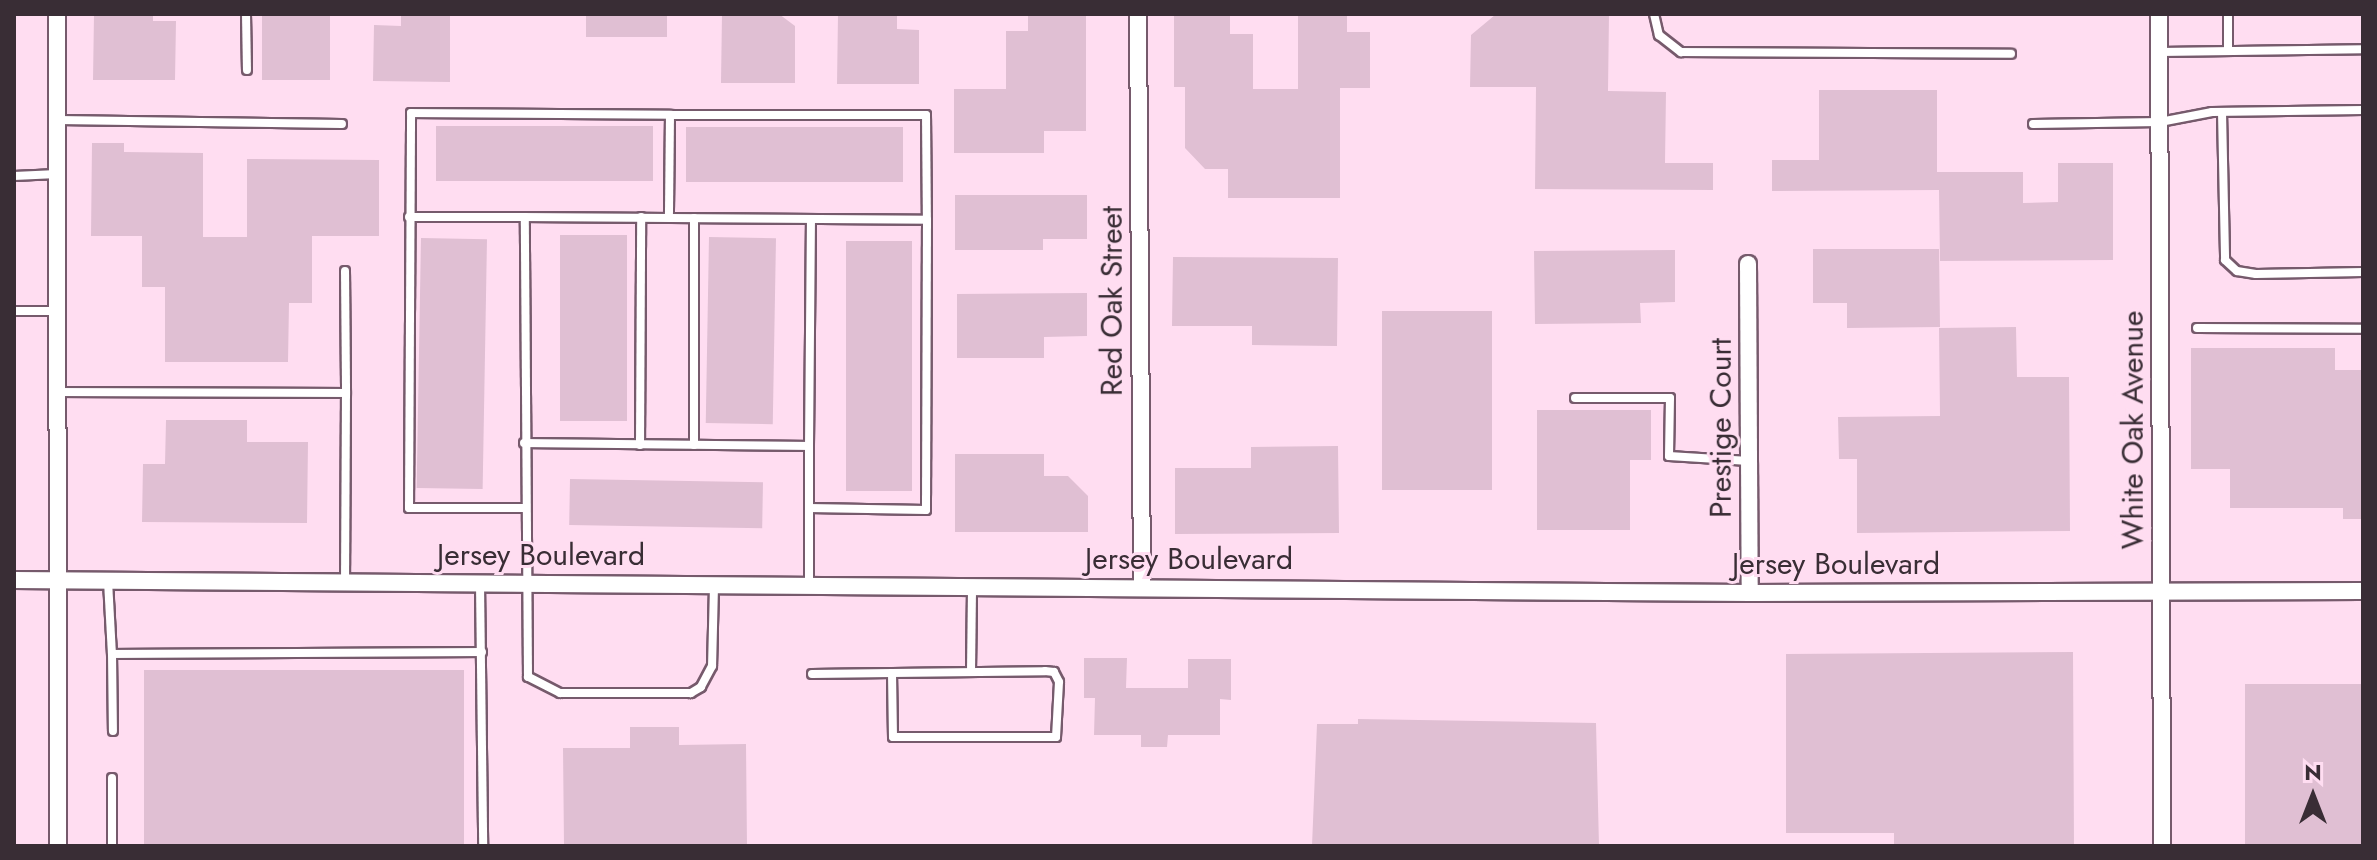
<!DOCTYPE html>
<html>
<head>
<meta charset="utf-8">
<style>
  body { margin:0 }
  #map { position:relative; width:2377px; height:860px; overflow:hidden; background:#ffddf1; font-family:Jost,sans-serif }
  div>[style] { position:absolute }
  .building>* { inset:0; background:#e0bfd3; transform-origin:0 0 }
  .roads { filter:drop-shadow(2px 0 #765a6c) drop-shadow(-2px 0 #765a6c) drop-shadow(0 2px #765a6c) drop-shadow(0 -2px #765a6c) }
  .service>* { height:8px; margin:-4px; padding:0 4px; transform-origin:4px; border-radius:4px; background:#fff }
  .minor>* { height:16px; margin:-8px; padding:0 8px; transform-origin:8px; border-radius:8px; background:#fff }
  span { translate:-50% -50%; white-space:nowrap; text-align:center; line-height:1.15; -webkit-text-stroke:6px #ffddf1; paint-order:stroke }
  .street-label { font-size:30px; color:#392d35 }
  .frame { position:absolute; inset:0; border:16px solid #392d35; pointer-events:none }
  .north { position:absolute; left:2273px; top:756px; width:80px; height:80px; -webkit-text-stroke:6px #ffddf1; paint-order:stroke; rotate:0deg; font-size:22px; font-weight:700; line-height:32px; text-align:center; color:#392d35 }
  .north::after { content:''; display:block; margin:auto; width:28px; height:36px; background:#392d35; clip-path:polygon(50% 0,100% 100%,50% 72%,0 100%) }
</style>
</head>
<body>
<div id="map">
  <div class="building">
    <i style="clip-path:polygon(94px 14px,153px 14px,153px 21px,176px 21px,175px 80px,93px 80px)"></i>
    <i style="left:262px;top:14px;width:68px;height:66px"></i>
    <i style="clip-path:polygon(401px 14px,450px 14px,450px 82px,373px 81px,374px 25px,401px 26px)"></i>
    <i style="left:586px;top:14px;width:81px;height:23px"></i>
    <i style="clip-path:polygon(722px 14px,779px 14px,795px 26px,795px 83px,721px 83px)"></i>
    <i style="clip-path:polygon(838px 14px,897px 14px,897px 29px,919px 30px,919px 84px,837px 84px)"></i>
    <i style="clip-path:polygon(1028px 14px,1086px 14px,1086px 131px,1044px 131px,1044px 153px,954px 153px,954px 89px,1006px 89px,1006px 31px,1028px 31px)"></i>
    <i style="clip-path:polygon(1174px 14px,1230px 14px,1230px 34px,1253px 34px,1253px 89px,1298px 89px,1298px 14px,1347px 14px,1347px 32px,1370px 32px,1370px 88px,1340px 88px,1340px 198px,1228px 198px,1228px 169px,1205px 169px,1185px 148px,1185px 87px,1174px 87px)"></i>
    <i style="clip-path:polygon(1609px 14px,1608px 91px,1666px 92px,1665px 163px,1713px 163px,1713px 190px,1535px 189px,1536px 87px,1470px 87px,1471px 35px,1495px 15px)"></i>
    <i style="clip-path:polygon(1819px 90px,1937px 90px,1937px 172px,2023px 172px,2023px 203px,2058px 202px,2058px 163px,2113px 163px,2113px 260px,1940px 261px,1939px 190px,1772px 191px,1772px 160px,1819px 160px)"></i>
    <i style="left:436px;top:126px;width:217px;height:55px"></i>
    <i style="left:686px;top:127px;width:217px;height:55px"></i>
    <i style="clip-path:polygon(92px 143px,124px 143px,124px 152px,203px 153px,203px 237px,247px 237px,247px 159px,379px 160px,379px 236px,312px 236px,312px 303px,289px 303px,288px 362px,165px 362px,165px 287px,142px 287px,142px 236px,91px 236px)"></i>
    <i style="clip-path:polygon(955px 195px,1087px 195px,1087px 239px,1043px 239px,1043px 250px,955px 250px)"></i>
    <i style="left:560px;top:235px;width:67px;height:186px"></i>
    <i style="left:709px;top:237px;width:67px;height:186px;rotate:1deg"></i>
    <i style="left:421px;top:238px;width:66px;height:250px;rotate:1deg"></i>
    <i style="left:846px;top:241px;width:66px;height:250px"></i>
    <i style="clip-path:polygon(1813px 249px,1939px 249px,1940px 327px,1847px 328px,1847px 303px,1813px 303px)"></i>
    <i style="clip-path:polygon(1675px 250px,1675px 302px,1640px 303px,1641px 323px,1535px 324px,1534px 251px)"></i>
    <i style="clip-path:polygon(1173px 257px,1338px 258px,1337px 346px,1252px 345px,1252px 326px,1172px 326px)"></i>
    <i style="clip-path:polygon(1087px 293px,1087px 336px,1044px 337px,1044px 358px,957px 358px,957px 294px)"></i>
    <i style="left:1382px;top:311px;width:110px;height:179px"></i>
    <i style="clip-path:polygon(2016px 327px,2017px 377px,2069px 377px,2070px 531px,1857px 533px,1857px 459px,1839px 459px,1838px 417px,1940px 416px,1939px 328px)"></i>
    <i style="clip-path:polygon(2191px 348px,2335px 348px,2335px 370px,2363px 370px,2363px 519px,2343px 519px,2343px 508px,2230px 508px,2230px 469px,2191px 469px)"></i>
    <i style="clip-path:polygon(1537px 410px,1651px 410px,1651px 460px,1630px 460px,1630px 530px,1537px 530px)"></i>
    <i style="clip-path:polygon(166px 420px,247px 420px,247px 442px,308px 442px,307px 523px,142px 522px,143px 464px,165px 464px)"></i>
    <i style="clip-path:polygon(1338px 446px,1339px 533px,1175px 534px,1175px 468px,1251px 468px,1251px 447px)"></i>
    <i style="clip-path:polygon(955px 454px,1044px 454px,1044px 476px,1068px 476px,1088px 496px,1088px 532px,955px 532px)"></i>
    <i style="left:570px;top:479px;width:193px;height:46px;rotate:1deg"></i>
    <i style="clip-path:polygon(2073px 652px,2074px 846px,1894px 846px,1894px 833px,1786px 833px,1786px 654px)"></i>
    <i style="clip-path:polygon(1084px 658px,1127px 658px,1126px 688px,1188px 688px,1188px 659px,1231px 659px,1231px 700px,1220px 699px,1220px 735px,1168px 735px,1167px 747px,1141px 747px,1141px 735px,1094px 735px,1095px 698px,1084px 698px)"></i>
    <i style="left:464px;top:670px;width:176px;height:320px;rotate:90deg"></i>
    <i style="left:2363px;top:684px;width:162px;height:118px;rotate:90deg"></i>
    <i style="clip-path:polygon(1358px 719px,1596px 723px,1599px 846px,1312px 846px,1317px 724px,1358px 724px)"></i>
    <i style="clip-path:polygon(630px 727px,679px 727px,679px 745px,746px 744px,747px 846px,564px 846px,563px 748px,630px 748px)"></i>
  </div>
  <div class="roads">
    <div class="service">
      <i style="left:246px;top:14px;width:56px;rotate:89deg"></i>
      <i style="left:1654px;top:14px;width:22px;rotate:77deg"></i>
      <i style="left:1659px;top:35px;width:28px;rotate:38deg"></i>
      <i style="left:1681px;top:52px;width:330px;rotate:0.3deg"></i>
      <i style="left:2228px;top:51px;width:37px;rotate:-90deg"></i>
      <i style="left:2160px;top:52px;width:203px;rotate:-0.8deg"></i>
      <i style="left:2222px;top:112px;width:148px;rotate:88.8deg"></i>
      <i style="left:2225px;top:260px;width:16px;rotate:43deg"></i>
      <i style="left:2237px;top:271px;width:19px;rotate:9deg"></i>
      <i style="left:2256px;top:274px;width:107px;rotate:-1.1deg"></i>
      <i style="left:670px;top:115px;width:256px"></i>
      <i style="left:926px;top:115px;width:105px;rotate:89.5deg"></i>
      <i style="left:58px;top:120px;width:284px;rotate:0.8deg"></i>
      <i style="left:2033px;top:124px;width:127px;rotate:-0.9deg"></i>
      <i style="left:2160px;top:122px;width:53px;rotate:-10.9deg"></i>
      <i style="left:2212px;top:112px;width:151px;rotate:-0.8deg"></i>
      <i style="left:14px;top:176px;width:43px;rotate:-2.7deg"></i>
      <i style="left:409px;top:217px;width:116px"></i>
      <i style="left:345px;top:271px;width:122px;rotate:89.5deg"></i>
      <i style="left:14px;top:311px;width:43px"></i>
      <i style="left:2197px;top:328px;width:166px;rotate:0.3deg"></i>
      <i style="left:58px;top:392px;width:288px;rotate:0.2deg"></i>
      <i style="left:346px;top:393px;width:189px;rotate:90.3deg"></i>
      <i style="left:1575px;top:398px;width:95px"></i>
      <i style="left:1670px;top:398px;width:58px;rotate:91deg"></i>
      <i style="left:1669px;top:456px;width:80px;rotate:3.6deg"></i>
      <i style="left:524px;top:443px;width:285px;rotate:0.6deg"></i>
      <i style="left:809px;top:446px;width:62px;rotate:90deg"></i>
      <i style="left:640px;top:445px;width:228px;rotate:-89.7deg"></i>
      <i style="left:694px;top:445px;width:227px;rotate:-90deg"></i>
      <i style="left:809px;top:446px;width:226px;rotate:-89.5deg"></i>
      <i style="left:524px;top:508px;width:115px;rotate:180deg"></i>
      <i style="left:409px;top:508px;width:395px;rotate:-89.7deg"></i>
      <i style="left:411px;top:113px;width:259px;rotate:0.4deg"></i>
      <i style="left:670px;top:115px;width:102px;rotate:90.6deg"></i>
      <i style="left:108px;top:581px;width:73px;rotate:86.9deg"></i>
      <i style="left:112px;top:654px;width:370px;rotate:-0.3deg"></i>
      <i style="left:480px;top:584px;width:262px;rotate:89.3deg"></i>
      <i style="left:714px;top:586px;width:80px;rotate:91.4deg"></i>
      <i style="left:712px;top:666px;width:24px;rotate:118deg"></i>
      <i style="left:701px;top:687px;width:12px;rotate:149deg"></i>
      <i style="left:691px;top:693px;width:131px;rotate:180deg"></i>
      <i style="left:560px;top:693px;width:36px;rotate:-153deg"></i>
      <i style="left:528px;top:677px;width:460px;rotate:-90.4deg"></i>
      <i style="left:525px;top:217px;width:402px;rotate:0.4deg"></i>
      <i style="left:927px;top:220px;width:290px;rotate:90.2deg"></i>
      <i style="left:926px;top:510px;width:117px;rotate:-179deg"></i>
      <i style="left:809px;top:508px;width:77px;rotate:90deg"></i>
      <i style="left:112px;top:654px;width:77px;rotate:89.3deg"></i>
      <i style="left:1045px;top:671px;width:9px;rotate:6deg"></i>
      <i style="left:1054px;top:672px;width:11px;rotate:63deg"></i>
      <i style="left:1059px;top:682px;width:55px;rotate:93.1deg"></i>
      <i style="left:1056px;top:737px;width:163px;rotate:180deg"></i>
      <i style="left:893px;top:737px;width:64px;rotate:-90.9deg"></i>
      <i style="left:892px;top:673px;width:153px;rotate:-0.7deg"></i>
      <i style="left:971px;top:672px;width:86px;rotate:-89.3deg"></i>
      <i style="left:812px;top:674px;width:80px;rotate:-0.7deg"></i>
      <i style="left:112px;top:778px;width:68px;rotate:90deg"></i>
    </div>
    <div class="minor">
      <i style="left:57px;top:14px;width:832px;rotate:89.93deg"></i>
      <i style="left:1138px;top:14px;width:573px;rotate:89.6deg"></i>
      <i style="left:2159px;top:14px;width:832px;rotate:89.79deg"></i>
      <i style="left:1748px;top:264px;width:329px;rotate:89.7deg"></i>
      <i style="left:14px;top:580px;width:1736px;rotate:0.43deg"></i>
      <i style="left:1750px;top:593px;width:613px;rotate:-0.19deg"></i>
    </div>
  </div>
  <div class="street-label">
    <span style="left:1112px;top:301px;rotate:-90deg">Red Oak Street</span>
    <span style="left:1721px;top:428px;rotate:-90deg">Prestige Court</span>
    <span style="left:2133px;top:430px;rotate:-90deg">White Oak Avenue</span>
    <span style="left:541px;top:555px">Jersey Boulevard</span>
    <span style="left:1189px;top:559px">Jersey Boulevard</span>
    <span style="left:1836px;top:564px">Jersey Boulevard</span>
  </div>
  <div class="frame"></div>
  <div class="north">N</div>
</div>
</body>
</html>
